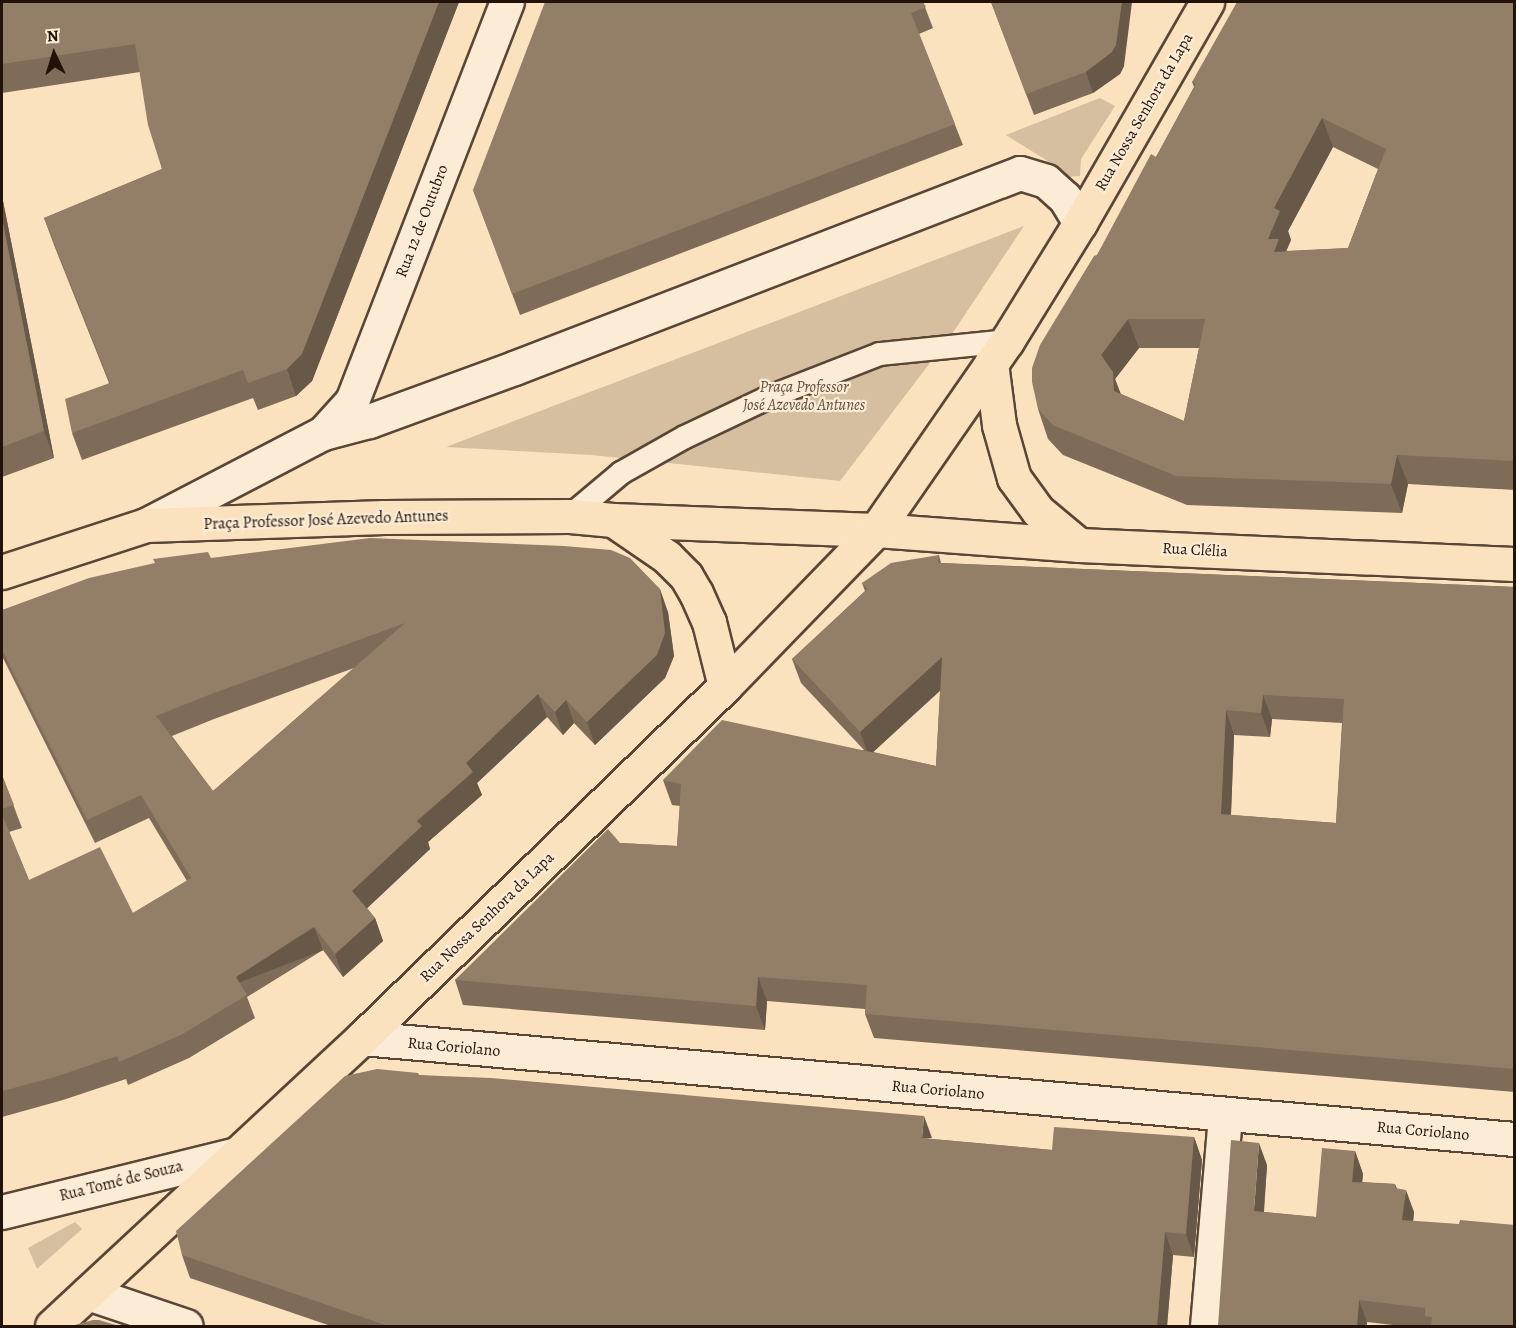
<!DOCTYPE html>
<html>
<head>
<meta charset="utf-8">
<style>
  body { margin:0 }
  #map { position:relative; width:1516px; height:1328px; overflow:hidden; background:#fae2bf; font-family:Alegreya,serif }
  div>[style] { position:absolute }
  .green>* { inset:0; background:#d5bfa0 }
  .roads { filter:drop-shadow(2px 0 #594636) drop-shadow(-2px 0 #594636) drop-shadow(0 2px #594636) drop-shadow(0 -2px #594636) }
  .service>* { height:22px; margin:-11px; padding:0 11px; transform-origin:11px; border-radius:11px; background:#fcecd5 }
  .minor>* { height:33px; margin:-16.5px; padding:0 16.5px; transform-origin:16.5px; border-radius:16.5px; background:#fcecd5 }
  .tertiary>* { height:33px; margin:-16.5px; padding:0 16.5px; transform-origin:16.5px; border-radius:16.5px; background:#fcecd5 }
  .primary>* { height:33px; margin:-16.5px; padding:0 16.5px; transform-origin:16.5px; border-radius:16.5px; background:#fae2bf }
  .wall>* { inset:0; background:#7e6c59 }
  .shaded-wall>* { inset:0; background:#675848; transform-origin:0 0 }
  .building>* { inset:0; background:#937e67 }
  span { translate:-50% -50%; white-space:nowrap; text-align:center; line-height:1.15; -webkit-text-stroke:4.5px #fcecd5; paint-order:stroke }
  .street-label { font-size:16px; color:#231208 }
  .park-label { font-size:16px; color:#614f3d; font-style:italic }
  .frame { position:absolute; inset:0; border:3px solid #231208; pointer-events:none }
  .north { position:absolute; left:24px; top:24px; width:60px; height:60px; -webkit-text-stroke:4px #fcecd5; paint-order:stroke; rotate:356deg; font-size:16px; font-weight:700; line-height:24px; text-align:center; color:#231208 }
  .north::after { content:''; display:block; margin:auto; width:21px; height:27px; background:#231208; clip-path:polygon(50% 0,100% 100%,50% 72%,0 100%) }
</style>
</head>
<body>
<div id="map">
  <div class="green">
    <i style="clip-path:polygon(1100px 98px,1115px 106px,1081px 159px,1080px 176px,1064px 177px,1046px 160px,1006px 135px)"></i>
    <i style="clip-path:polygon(1024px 226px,952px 334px,840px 481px,592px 455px,446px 447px)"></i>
    <i style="clip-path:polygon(75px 1222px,82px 1229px,37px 1269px,28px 1248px)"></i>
  </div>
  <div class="roads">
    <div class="service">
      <i style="left:570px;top:516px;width:67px;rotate:-40.1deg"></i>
      <i style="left:621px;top:473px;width:73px;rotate:-29.4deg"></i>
      <i style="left:685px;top:437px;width:91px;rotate:-25.4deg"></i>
      <i style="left:767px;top:398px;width:121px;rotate:-21.3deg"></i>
      <i style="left:880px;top:354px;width:128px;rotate:-5.8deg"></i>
    </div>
    <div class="minor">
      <i style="left:2px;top:1212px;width:245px;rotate:-13.9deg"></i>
      <i style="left:88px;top:1293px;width:103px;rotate:18.6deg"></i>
      <i style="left:1207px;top:1326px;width:212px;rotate:-85.1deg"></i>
    </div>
    <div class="tertiary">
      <i style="left:323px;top:433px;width:43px;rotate:-47.8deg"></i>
      <i style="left:352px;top:401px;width:428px;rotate:-68.8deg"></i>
      <i style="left:146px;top:525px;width:199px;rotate:-27.5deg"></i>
      <i style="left:323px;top:433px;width:48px;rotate:-14.6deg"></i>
      <i style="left:369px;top:421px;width:154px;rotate:-20.1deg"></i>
      <i style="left:514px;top:368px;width:542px;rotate:-21.08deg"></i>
      <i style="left:1020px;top:173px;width:27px;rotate:17deg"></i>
      <i style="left:1046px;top:181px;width:25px;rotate:42deg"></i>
      <i style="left:1065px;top:198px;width:29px;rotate:59deg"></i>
      <i style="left:362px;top:1038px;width:1156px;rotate:5.01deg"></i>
    </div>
    <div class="primary">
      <i style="left:991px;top:363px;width:63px;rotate:82.6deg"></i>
      <i style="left:999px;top:425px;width:55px;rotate:74.2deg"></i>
      <i style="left:1014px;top:478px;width:41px;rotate:54deg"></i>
      <i style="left:1038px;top:511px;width:53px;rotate:39.7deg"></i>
      <i style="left:613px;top:520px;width:65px;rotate:34.4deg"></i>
      <i style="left:667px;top:557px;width:27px;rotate:45deg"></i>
      <i style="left:686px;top:576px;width:20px;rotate:60deg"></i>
      <i style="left:696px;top:593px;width:32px;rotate:66deg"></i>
      <i style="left:709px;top:622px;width:66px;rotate:76deg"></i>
      <i style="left:2px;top:572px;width:151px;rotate:-18.1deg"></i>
      <i style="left:146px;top:525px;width:238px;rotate:-1.9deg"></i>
      <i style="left:384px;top:517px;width:186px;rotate:-0.3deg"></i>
      <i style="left:570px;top:516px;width:43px;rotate:5.3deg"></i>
      <i style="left:613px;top:520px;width:263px;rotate:2.2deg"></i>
      <i style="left:876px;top:530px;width:204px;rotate:4.2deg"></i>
      <i style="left:1079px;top:545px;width:435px;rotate:2.5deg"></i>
      <i style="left:52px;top:1326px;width:423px;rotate:-42.9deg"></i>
      <i style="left:362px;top:1038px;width:506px;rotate:-44.12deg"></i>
      <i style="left:725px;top:686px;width:217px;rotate:-45.9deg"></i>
      <i style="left:876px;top:530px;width:230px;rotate:-55.3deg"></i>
      <i style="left:1007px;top:341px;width:139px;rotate:-58.3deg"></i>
      <i style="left:1080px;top:223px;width:255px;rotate:-60.1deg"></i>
    </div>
  </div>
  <div class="wall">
    <i style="clip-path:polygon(2px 2px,459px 2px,312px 381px,296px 396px,258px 410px,253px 398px,82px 460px,72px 433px,109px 383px,54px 245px,44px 218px,162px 169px,140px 72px,2px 93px)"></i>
    <i style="clip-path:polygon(923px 2px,933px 28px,919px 34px,963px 145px,520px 315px,473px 190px)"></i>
    <i style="clip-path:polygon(991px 2px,1124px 66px,1120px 74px,1093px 93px,1034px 115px)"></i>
    <i style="clip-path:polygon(evenodd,1515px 2px,1515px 490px,1408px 484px,1402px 513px,1187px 505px,1063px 455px,1048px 439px,1038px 409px,1097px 255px,1156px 157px,1194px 87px,1192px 82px,1515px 2px,1333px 147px,1378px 169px,1348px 248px,1286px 251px,1291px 240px,1288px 231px,1333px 147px,1515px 2px,1139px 348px,1199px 348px,1184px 421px,1121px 394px,1115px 379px,1139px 348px)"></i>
    <i style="clip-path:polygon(2px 196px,54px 458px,2px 477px)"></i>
    <i style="clip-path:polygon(evenodd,939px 555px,941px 563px,1515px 587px,1515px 1092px,874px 1038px,865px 1014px,865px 1009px,767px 1001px,765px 1030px,463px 1005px,455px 980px,620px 843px,677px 846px,680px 806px,672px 805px,663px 780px,864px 750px,801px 683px,792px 659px,865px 591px,862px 583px,939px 555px,940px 691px,936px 766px,873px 752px,940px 691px,939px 555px,1272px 719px,1342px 723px,1336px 823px,1231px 815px,1234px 735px,1270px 737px,1272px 719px)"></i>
    <i style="clip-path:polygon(evenodd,211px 558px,668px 612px,674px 656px,665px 678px,595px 745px,574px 723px,563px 735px,547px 717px,477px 783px,482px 795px,428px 842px,430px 849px,367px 908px,375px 918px,383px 941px,343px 977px,323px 950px,247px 997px,255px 1018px,189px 1058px,128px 1085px,126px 1079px,63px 1100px,2px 1117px,2px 775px,22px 828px,9px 832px,29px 880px,133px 913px,187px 881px,149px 818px,95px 843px,2px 656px,2px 610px,211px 558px,354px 668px,213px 791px,172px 736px,214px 719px,354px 668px)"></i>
    <i style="clip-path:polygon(418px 1073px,419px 1075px,932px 1139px,1020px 1147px,1052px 1150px,1194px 1137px,1202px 1160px,1194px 1257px,1173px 1255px,1167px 1326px,331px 1326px,190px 1278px,182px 1255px)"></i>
    <i style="clip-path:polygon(1355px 1151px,1363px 1174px,1362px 1182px,1395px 1184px,1397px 1189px,1414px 1212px,1413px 1221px,1515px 1326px,1401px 1326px,1367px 1322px,1367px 1326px,1218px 1326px,1267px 1165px,1264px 1212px,1316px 1217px)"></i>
  </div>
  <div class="shaded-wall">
    <i style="clip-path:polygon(439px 2px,459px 2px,312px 381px,296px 396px,287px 369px)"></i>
    <i style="clip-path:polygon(1122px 2px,1132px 2px,1124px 66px,1120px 74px,1093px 93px,1086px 72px)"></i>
    <i style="clip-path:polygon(1322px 118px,1333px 147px,1288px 231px,1291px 240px,1285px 254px,1285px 281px,1268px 239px,1274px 208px)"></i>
    <i style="clip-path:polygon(2px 196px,54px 458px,44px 431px,2px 218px)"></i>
    <i style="clip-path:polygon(1128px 319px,1139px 348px,1115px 379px,1123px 401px,1114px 391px,1101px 355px)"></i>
    <i style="clip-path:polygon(1397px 455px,1408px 484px,1402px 513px,1391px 484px)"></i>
    <i style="clip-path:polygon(660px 589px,668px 612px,674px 656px,665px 678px,595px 745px,587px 722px)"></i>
    <i style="clip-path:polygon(942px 657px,950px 681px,869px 756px,860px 732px)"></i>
    <i style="clip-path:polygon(538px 694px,547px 717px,477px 783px,482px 795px,428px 842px,430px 849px,361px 914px,352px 891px,417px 821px,466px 763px)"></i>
    <i style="clip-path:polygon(1263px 695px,1272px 719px,1270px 737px,1261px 713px)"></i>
    <i style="clip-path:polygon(566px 700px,574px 723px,563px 735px,555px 712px)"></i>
    <i style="clip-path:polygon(1226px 710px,1234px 735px,1230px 838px,1221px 814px)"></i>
    <i style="clip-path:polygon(375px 918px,383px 941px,343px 977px,335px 954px)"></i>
    <i style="left:314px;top:927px;width:25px;height:93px;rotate:69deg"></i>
    <i style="clip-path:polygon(758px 977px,767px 1001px,765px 1030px,756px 1006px)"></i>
    <i style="clip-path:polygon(924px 1116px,932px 1138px,922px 1138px)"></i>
    <i style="clip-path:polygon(1194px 1137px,1202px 1160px,1194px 1257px,1186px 1234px)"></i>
    <i style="clip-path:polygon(1259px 1143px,1267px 1165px,1262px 1234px,1254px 1211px)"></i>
    <i style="clip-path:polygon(1355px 1151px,1363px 1174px,1360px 1204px,1352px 1182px)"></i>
    <i style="clip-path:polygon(1395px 1184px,1403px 1207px,1406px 1190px,1414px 1212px,1411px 1243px,1402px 1220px)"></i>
    <i style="clip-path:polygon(1165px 1232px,1173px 1255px,1167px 1326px,1157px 1326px)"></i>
    <i style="clip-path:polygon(1359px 1300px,1367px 1322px,1367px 1326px,1357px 1326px)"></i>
  </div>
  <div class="building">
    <i style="clip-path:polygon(2px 2px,439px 2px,302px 354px,287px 369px,248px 383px,243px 370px,72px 433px,65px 399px,110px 383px,44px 218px,162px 169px,148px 125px,135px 44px,2px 64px)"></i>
    <i style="clip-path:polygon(545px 2px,923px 2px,926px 7px,911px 13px,955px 124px,512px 294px,473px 190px)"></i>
    <i style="clip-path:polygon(991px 2px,1122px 2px,1116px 45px,1112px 52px,1086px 72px,1026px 94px)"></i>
    <i style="clip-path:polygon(evenodd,1237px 2px,1515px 2px,1515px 461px,1397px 455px,1391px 484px,1176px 476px,1053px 425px,1038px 409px,1032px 382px,1032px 368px,1040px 345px,1094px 256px,1097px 255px,1151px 154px,1156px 157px,1196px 84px,1192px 82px,1237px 2px,1322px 118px,1386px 149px,1348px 248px,1274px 252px,1279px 239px,1268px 239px,1280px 211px,1274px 208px,1322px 118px,1237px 2px,1128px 319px,1205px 319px,1184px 421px,1114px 391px,1113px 372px,1101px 355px,1128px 319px)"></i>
    <i style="clip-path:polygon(2px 218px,44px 431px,2px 447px)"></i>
    <i style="clip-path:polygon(evenodd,370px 538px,564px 546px,611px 550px,630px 558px,660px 589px,665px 633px,657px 655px,587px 722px,566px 700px,555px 712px,538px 694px,466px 763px,473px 772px,417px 821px,422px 826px,352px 891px,375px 918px,335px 954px,314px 927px,236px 977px,247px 995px,181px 1035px,119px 1062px,117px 1056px,55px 1077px,2px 1091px,2px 814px,29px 880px,100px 847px,133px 913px,191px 878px,141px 795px,87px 820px,2px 650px,2px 610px,89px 578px,155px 563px,153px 559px,208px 552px,211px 558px,370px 538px,405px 623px,213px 791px,156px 716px,206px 696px,405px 623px)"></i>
    <i style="clip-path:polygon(evenodd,939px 555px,938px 563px,1515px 587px,1515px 1069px,865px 1014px,867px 985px,758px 977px,756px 1006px,455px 980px,608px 829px,620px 843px,677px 846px,681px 784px,663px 780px,722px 720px,936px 766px,942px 657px,860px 732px,792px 659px,868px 589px,862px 583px,891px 563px,939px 555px,1263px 695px,1344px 699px,1336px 823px,1221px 814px,1226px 710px,1261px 713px,1263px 695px)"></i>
    <i style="clip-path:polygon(2px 775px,14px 805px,2px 809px)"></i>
    <i style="clip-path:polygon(377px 1069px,418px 1073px,417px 1075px,491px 1078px,924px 1116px,922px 1138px,1020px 1147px,1052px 1150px,1054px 1127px,1194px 1137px,1186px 1234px,1165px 1232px,1157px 1326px,388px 1326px,182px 1255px,176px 1231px,345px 1076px)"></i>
    <i style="clip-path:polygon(1231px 1140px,1259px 1143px,1254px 1211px,1316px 1217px,1322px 1148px,1355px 1151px,1352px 1182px,1395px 1184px,1395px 1188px,1406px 1190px,1402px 1220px,1459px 1224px,1460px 1220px,1515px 1225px,1515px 1326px,1431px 1326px,1432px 1317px,1425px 1316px,1425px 1308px,1359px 1300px,1357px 1326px,1218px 1326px)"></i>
    <i style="clip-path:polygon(93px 1320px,99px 1320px,119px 1326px,71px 1326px)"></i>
  </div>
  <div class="street-label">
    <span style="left:1144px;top:112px;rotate:-60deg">Rua Nossa Senhora da Lapa</span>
    <span style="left:422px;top:221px;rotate:-69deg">Rua 12 de Outubro</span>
    <span style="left:326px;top:520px;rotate:-2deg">Praça Professor José Azevedo Antunes</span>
    <span style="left:1195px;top:550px;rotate:3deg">Rua Clélia</span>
    <span style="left:487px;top:917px;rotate:-44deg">Rua Nossa Senhora da Lapa</span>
    <span style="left:454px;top:1047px;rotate:5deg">Rua Coriolano</span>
    <span style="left:938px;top:1090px;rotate:5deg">Rua Coriolano</span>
    <span style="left:1423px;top:1131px;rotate:5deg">Rua Coriolano</span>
    <span style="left:121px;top:1181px;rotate:-14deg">Rua Tomé de Souza</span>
  </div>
  <div class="park-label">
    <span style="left:804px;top:396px">Praça Professor<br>José Azevedo Antunes</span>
  </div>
  <div class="frame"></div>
  <div class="north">N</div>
</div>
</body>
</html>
